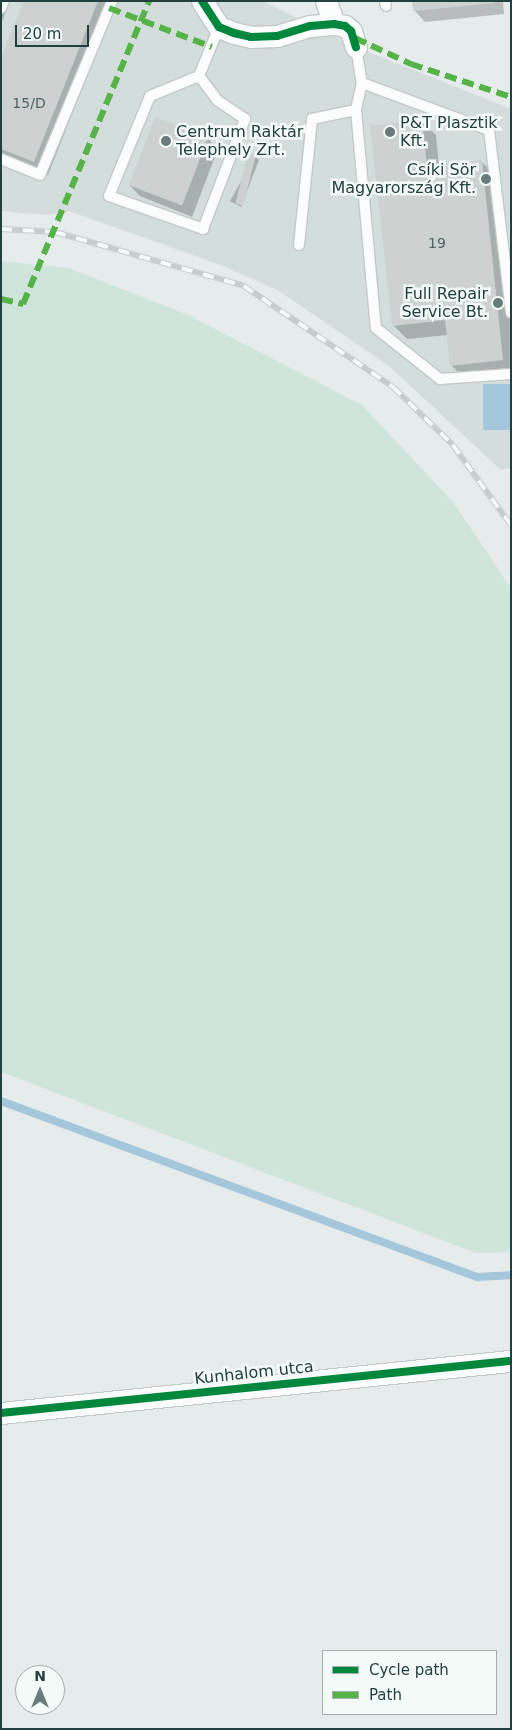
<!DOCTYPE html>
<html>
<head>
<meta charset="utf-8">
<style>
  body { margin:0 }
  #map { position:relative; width:512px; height:1730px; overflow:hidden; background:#e6ebeb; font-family:"DejaVu Sans",sans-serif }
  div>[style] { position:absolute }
  .built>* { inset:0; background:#d3dddb }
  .green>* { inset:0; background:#cfe5db }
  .water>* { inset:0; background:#a5c7dc; transform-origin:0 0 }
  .shadow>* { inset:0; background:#0003 }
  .stream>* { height:8px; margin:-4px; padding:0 4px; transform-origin:4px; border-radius:4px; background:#a5c7dc }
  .building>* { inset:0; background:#cdd2d1; transform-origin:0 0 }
  .roads { filter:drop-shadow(1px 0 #c3c8c8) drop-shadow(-1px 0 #c3c8c8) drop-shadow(0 1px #c3c8c8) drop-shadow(0 -1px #c3c8c8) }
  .lane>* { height:10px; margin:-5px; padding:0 5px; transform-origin:5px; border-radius:5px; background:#fbfcfc }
  .street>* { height:21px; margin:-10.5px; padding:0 10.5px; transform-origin:10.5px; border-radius:10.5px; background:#fbfcfc }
  .rail>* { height:5.5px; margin-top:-2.75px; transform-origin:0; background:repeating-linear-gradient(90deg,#f4faf8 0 11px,#c7cccc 0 22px); box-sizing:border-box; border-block:1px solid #c7cccc }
  .quiet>* { height:6px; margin-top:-3px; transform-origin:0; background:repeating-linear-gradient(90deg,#55b347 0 12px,transparent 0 18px) }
  .cycleway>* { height:8px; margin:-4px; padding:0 4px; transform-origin:4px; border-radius:4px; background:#00873e }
  .dots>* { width:14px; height:14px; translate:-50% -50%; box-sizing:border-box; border:2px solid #f4faf8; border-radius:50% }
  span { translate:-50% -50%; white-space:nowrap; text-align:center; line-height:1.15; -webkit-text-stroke:5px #f4faf8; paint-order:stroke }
  .number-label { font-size:14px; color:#4e6564 }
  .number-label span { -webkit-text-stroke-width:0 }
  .poi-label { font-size:16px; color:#22403f }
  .left { translate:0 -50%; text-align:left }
  .right { translate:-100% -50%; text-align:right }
  .street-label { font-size:16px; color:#22403f }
  .frame { position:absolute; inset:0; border:2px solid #22403f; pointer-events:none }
  .legend { position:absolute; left:322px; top:1650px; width:175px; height:65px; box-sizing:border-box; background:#f4faf8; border:1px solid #a0b0ae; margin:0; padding:6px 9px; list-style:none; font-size:15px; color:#22403f }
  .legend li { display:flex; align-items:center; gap:10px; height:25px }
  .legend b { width:25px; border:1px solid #a0b0ae }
  .north { position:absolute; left:15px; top:1665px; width:50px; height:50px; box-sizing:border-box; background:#f4faf8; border:1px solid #a0b0ae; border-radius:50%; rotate:0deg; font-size:14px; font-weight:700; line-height:20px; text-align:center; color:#22403f }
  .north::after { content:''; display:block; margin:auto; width:18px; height:22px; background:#677c7b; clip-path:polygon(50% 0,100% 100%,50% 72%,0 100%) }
  .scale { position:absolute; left:15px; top:25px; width:74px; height:22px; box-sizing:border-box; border:2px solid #22403f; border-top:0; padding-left:6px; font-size:15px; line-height:18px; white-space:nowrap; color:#22403f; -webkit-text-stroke:4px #f4faf8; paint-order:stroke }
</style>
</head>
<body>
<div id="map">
  <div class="built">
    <i style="clip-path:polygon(1px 1px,263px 1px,356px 47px,511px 109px,511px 468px,501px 470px,389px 366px,279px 291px,221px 265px,69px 211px,45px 215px,1px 211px)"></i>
  </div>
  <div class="green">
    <i style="clip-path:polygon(1px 261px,68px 268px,186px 314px,362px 405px,453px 502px,511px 588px,511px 1252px,476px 1253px,1px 1072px)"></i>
  </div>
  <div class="water">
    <i style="left:511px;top:384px;width:46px;height:28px;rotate:90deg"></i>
  </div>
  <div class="shadow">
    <i style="clip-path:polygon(1px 1px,10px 1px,1px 24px)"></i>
    <i style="clip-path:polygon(25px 1px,117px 1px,48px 175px,1px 157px,1px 61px)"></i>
    <i style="clip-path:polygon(413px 1px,503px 1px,504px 14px,425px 22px,414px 10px)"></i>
    <i style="clip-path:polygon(422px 122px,436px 135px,439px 166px,481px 161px,495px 175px,511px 322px,511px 374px,465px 379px,451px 365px,448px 335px,407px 339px,393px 325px)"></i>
    <i style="clip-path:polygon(207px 138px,218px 149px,192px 217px,140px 196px,129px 185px)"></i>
    <i style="clip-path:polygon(255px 156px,259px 160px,241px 207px,230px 201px)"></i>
  </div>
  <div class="stream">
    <i style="left:1px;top:1101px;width:507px;rotate:20.29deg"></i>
    <i style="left:477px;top:1277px;width:34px;rotate:-3deg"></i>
  </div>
  <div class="building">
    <i style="clip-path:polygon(24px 1px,98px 1px,34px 162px,1px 149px,1px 57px)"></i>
    <i style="clip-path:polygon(412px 1px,495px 1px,495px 3px,413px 11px)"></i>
    <i style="left:155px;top:117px;width:57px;height:73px;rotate:21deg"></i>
    <i style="clip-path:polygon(422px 120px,427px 166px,482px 160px,503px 360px,450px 366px,445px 320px,392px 326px,370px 126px)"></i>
    <i style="left:248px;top:153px;width:8px;height:52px;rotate:14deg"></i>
  </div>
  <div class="roads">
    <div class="lane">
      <i style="left:385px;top:1px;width:5px;rotate:79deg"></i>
      <i style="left:1px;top:8px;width:8px;rotate:-67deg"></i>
      <i style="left:356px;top:47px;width:36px;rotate:81deg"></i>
      <i style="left:362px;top:83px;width:28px;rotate:103deg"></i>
      <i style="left:356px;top:110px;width:219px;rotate:84.8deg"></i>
      <i style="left:376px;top:328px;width:82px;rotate:38.6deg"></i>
      <i style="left:440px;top:379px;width:71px;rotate:-4deg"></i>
      <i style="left:199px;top:76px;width:53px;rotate:157.8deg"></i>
      <i style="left:150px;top:96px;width:108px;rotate:112.3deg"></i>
      <i style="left:109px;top:196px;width:100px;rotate:19.3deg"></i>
      <i style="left:203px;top:229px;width:118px;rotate:-69.1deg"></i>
      <i style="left:245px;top:119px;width:32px;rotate:-146deg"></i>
      <i style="left:218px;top:101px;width:31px;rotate:-127deg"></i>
      <i style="left:199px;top:76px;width:53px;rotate:-67.8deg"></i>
      <i style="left:362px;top:83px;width:135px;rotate:20.3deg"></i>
      <i style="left:489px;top:130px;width:184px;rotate:83.1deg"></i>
      <i style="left:1px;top:159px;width:42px;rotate:22.3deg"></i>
      <i style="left:40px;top:175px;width:188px;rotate:-67.5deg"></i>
      <i style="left:299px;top:245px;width:127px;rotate:-84.1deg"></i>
      <i style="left:312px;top:119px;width:45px;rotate:-11.6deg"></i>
    </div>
    <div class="street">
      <i style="left:202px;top:1px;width:31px;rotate:57deg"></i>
      <i style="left:219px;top:27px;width:16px;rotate:22deg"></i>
      <i style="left:234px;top:33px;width:17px;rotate:13deg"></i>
      <i style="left:251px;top:37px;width:26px;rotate:-2deg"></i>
      <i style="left:277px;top:36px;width:34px;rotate:-17deg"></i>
      <i style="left:310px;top:26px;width:24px;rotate:-5deg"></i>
      <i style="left:334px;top:24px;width:11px;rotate:10deg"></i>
      <i style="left:345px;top:26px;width:8px;rotate:40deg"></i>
      <i style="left:351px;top:31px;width:17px;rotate:73deg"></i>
      <i style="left:326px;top:1px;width:24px;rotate:71deg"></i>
      <i style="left:1px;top:1413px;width:511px;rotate:-5.84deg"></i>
    </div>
  </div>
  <div class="rail">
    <i style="left:1px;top:229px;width:54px;rotate:3.2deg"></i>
    <i style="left:55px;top:232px;width:197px;rotate:15.9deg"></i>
    <i style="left:244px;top:286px;width:180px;rotate:34.1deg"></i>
    <i style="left:393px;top:387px;width:83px;rotate:44deg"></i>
    <i style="left:453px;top:445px;width:99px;rotate:54.1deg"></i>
  </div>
  <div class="quiet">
    <i style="left:109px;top:8px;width:110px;rotate:20.7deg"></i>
    <i style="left:355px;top:38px;width:62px;rotate:24.9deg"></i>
    <i style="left:411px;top:64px;width:105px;rotate:18.3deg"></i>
    <i style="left:1px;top:299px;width:23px;rotate:13deg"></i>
    <i style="left:23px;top:304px;width:328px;rotate:-67.4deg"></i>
  </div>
  <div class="cycleway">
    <i style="left:202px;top:1px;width:31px;rotate:57deg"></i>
    <i style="left:219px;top:27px;width:16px;rotate:22deg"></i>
    <i style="left:234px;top:33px;width:17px;rotate:13deg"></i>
    <i style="left:251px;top:37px;width:26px;rotate:-2deg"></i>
    <i style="left:277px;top:36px;width:34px;rotate:-17deg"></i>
    <i style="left:310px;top:26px;width:24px;rotate:-5deg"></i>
    <i style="left:334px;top:24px;width:11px;rotate:10deg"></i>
    <i style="left:345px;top:26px;width:8px;rotate:40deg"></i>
    <i style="left:351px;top:31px;width:17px;rotate:73deg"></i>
    <i style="left:1px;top:1413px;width:511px;rotate:-5.84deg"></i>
  </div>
  <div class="dots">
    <i style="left:390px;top:132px;background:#677c7b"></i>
    <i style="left:166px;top:141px;background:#677c7b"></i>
    <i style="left:486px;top:179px;background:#677c7b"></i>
    <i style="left:498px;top:303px;background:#677c7b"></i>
  </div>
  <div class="number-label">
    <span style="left:29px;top:103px">15/D</span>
    <span style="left:437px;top:243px">19</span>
  </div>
  <div class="poi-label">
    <span class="left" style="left:400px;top:132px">P&amp;T Plasztik<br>Kft.</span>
    <span class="left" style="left:176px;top:141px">Centrum Raktár<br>Telephely Zrt.</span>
    <span class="right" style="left:476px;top:179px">Csíki Sör<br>Magyarország Kft.</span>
    <span class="right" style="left:488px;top:303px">Full Repair<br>Service Bt.</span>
  </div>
  <div class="street-label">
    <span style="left:254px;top:1373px;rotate:-6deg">Kunhalom utca</span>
  </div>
  <div class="frame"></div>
  <ul class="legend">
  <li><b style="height:6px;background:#00873e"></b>Cycle path</li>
  <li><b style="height:6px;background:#55b347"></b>Path</li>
  </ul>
  <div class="north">N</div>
  <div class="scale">20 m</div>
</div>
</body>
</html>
